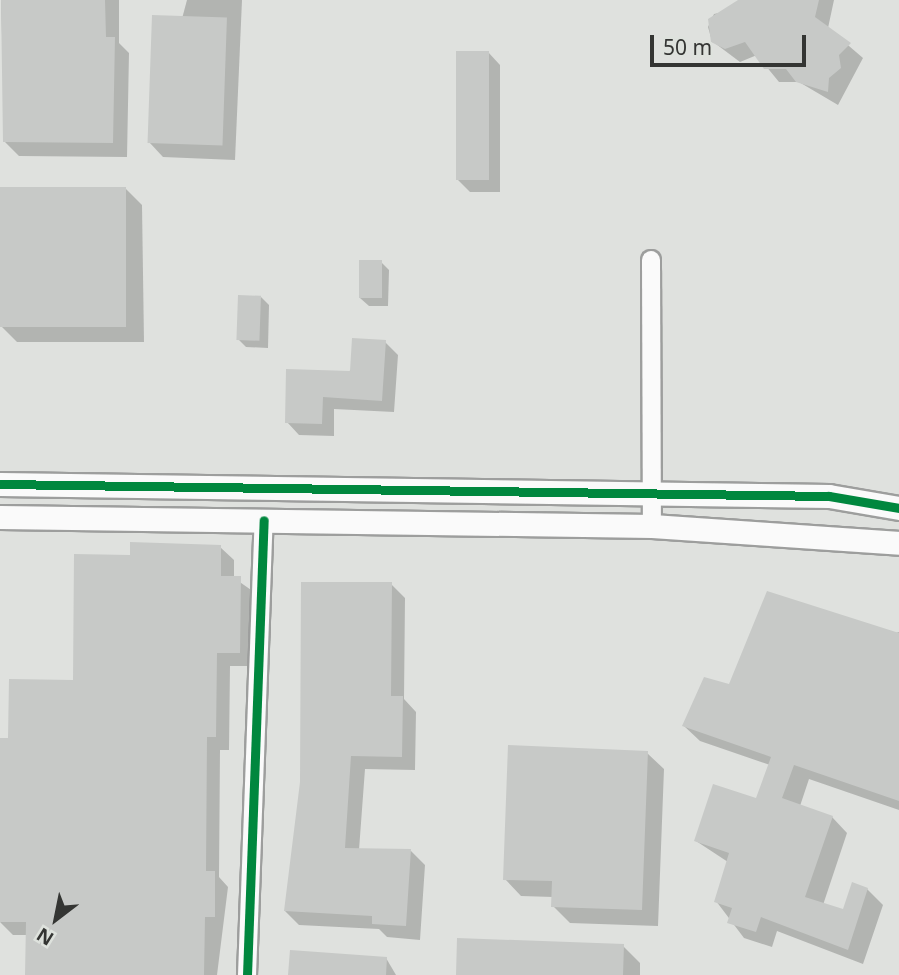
<!DOCTYPE html>
<html>
<head>
<meta charset="utf-8">
<style>
  body { margin:0 }
  #map { position:relative; width:899px; height:975px; overflow:hidden; background:#dfe1de; font-family:"Noto Sans",sans-serif }
  div>[style] { position:absolute }
  .shadow>* { inset:0; background:#0003 }
  .building>* { inset:0; background:#c7c9c7; transform-origin:0 0 }
  .roads { filter:drop-shadow(2px 0 #9d9e9d) drop-shadow(-2px 0 #9d9e9d) drop-shadow(0 2px #9d9e9d) drop-shadow(0 -2px #9d9e9d) }
  .minor>* { height:18px; margin:-9px; padding:0 9px; transform-origin:9px; border-radius:9px; background:#fafafa }
  .tertiary>* { height:23px; margin:-11.5px; padding:0 11.5px; transform-origin:11.5px; border-radius:11.5px; background:#fafafa }
  .cycleway>* { height:9px; margin:-4.5px; padding:0 4.5px; transform-origin:4.5px; border-radius:4.5px; background:#00873e }
  span { translate:-50% -50%; white-space:nowrap; text-align:center; line-height:1.15; -webkit-text-stroke:5px #dee2dd; paint-order:stroke }
  .north { position:absolute; left:21px; top:884px; width:70px; height:70px; -webkit-text-stroke:5px #dee2dd; paint-order:stroke; rotate:212deg; font-size:19px; font-weight:700; line-height:28px; text-align:center; color:#343533 }
  .north::after { content:''; display:block; margin:auto; width:24px; height:32px; background:#343533; clip-path:polygon(50% 0,100% 100%,50% 72%,0 100%) }
  .scale { position:absolute; left:650px; top:35px; width:156px; height:32px; box-sizing:border-box; border:4px solid #343533; border-top:0; padding-left:9px; font-size:21px; line-height:24px; white-space:nowrap; color:#343533; -webkit-text-stroke:5px #dee2dd; paint-order:stroke }
</style>
</head>
<body>
<div id="map">
  <div class="shadow">
    <i style="clip-path:polygon(1px 0,119px 0,119px 43px,129px 53px,127px 157px,19px 156px,5px 142px)"></i>
    <i style="clip-path:polygon(187px 0,242px 0,235px 160px,163px 157px,149px 142px)"></i>
    <i style="clip-path:polygon(739px 0,834px 0,828px 28px,863px 58px,838px 105px,799px 82px,779px 82px,757px 55px,740px 62px,712px 41px,708px 27px,714px 14px,743px 8px)"></i>
    <i style="clip-path:polygon(488px 52px,500px 65px,500px 192px,470px 192px,457px 179px)"></i>
    <i style="clip-path:polygon(125px 188px,142px 205px,144px 342px,17px 342px,1px 326px,0 189px)"></i>
    <i style="clip-path:polygon(381px 262px,389px 270px,388px 306px,369px 306px,360px 298px)"></i>
    <i style="clip-path:polygon(261px 297px,269px 305px,268px 348px,246px 347px,238px 339px)"></i>
    <i style="clip-path:polygon(385px 342px,398px 355px,394px 412px,334px 409px,334px 436px,299px 435px,287px 422px)"></i>
    <i style="clip-path:polygon(220px 547px,234px 560px,234px 578px,254px 592px,253px 666px,230px 666px,229px 750px,220px 750px,219px 877px,228px 887px,217px 975px,27px 975px,28px 935px,13px 935px,0 922px,10px 739px,75px 682px,131px 557px)"></i>
    <i style="clip-path:polygon(391px 584px,405px 598px,404px 699px,416px 712px,415px 770px,365px 769px,359px 850px,411px 851px,425px 865px,420px 940px,387px 937px,379px 929px,299px 925px,285px 911px)"></i>
    <i style="clip-path:polygon(899px 632px,899px 810px,809px 779px,800px 806px,832px 817px,847px 833px,823px 905px,844px 912px,867px 889px,883px 905px,863px 964px,777px 931px,772px 947px,744px 938px,716px 901px,728px 862px,696px 841px,757px 801px,770px 765px,700px 741px,684px 726px,730px 686px)"></i>
    <i style="clip-path:polygon(647px 753px,664px 769px,658px 926px,570px 923px,553px 906px,553px 897px,521px 896px,505px 879px)"></i>
    <i style="clip-path:polygon(623px 946px,640px 963px,640px 975px,458px 975px)"></i>
    <i style="clip-path:polygon(386px 958px,396px 975px,290px 975px)"></i>
  </div>
  <div class="building">
    <i style="clip-path:polygon(1px 0,105px 0,106px 37px,115px 37px,113px 143px,3px 142px)"></i>
    <i style="clip-path:polygon(738px 0,819px 0,815px 17px,851px 43px,839px 55px,841px 68px,829px 78px,828px 92px,796px 82px,786px 69px,764px 69px,745px 42px,725px 49px,711px 42px,708px 19px)"></i>
    <i style="left:152px;top:15px;width:75px;height:128px;rotate:2deg"></i>
    <i style="left:456px;top:51px;width:33px;height:129px"></i>
    <i style="left:0;top:187px;width:126px;height:140px"></i>
    <i style="left:359px;top:260px;width:23px;height:38px"></i>
    <i style="left:238px;top:295px;width:23px;height:45px;rotate:2deg"></i>
    <i style="clip-path:polygon(352px 338px,386px 340px,382px 401px,323px 397px,322px 424px,285px 423px,286px 369px,350px 371px)"></i>
    <i style="clip-path:polygon(130px 542px,221px 545px,221px 576px,241px 576px,240px 653px,217px 653px,216px 737px,207px 737px,206px 871px,215px 871px,215px 917px,205px 917px,204px 975px,25px 975px,26px 922px,0 922px,0 738px,8px 738px,9px 679px,73px 680px,74px 554px,130px 555px)"></i>
    <i style="clip-path:polygon(301px 582px,392px 582px,391px 696px,403px 696px,402px 757px,351px 756px,345px 848px,411px 849px,406px 926px,372px 924px,372px 916px,284px 911px,300px 782px)"></i>
    <i style="clip-path:polygon(767px 591px,899px 633px,899px 801px,794px 765px,782px 798px,833px 816px,805px 897px,843px 909px,852px 882px,868px 888px,848px 950px,761px 917px,756px 932px,727px 923px,732px 908px,714px 902px,729px 853px,694px 841px,713px 784px,756px 798px,771px 757px,682px 726px,704px 677px,729px 684px)"></i>
    <i style="clip-path:polygon(508px 745px,648px 751px,642px 910px,551px 907px,552px 881px,503px 880px)"></i>
    <i style="clip-path:polygon(457px 938px,624px 944px,623px 975px,456px 975px)"></i>
    <i style="clip-path:polygon(290px 950px,387px 957px,386px 975px,288px 975px)"></i>
  </div>
  <div class="roads">
    <div class="minor">
      <i style="left:651px;top:260px;width:266px;rotate:89.8deg"></i>
      <i style="left:247px;top:975px;width:455px;rotate:-87.9deg"></i>
    </div>
    <div class="tertiary">
      <i style="left:0;top:484px;width:829px;rotate:0.83deg"></i>
      <i style="left:829px;top:496px;width:71px;rotate:9.7deg"></i>
      <i style="left:0;top:517px;width:652px;rotate:0.79deg"></i>
      <i style="left:652px;top:526px;width:248px;rotate:3.9deg"></i>
    </div>
  </div>
  <div class="cycleway">
    <i style="left:0;top:484px;width:829px;rotate:0.83deg"></i>
    <i style="left:829px;top:496px;width:71px;rotate:9.7deg"></i>
    <i style="left:247px;top:975px;width:455px;rotate:-87.9deg"></i>
  </div>
  <div class="north">N</div>
  <div class="scale">50 m</div>
</div>
</body>
</html>
